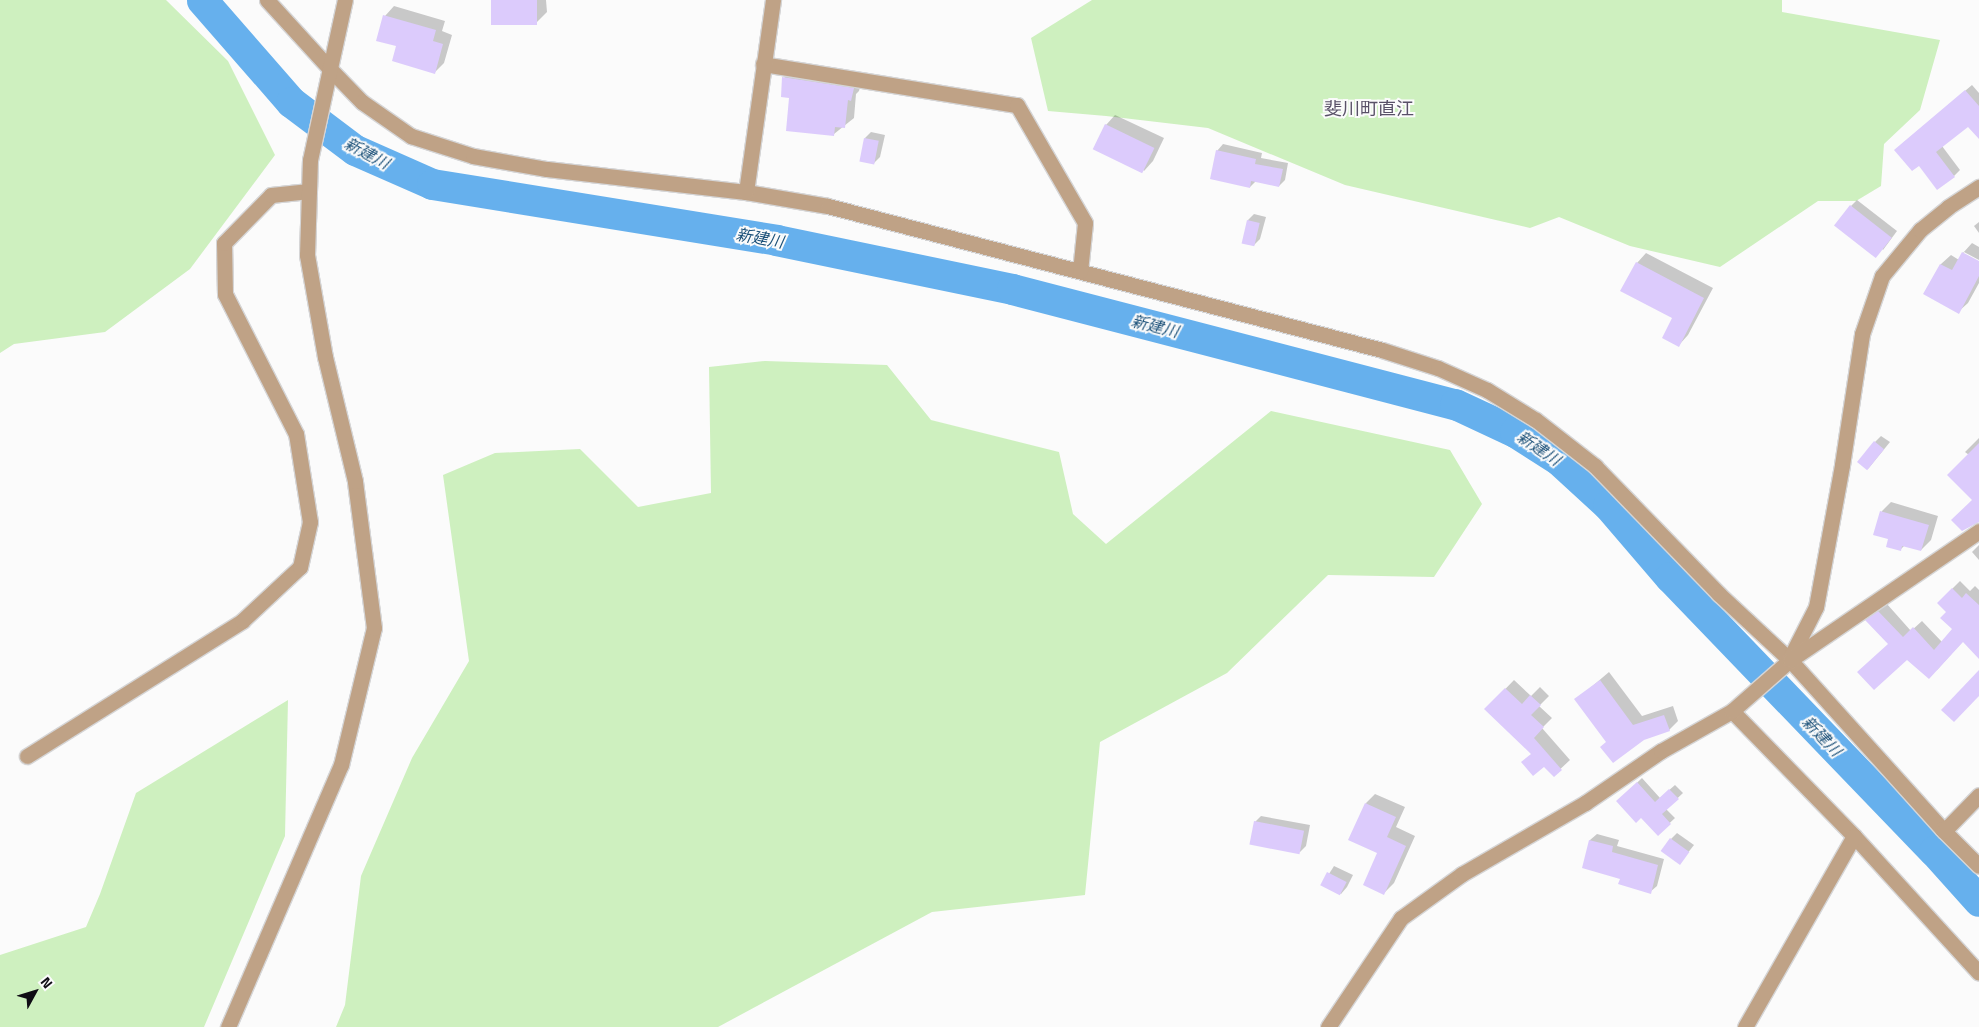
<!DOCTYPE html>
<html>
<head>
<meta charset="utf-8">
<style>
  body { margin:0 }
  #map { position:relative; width:1979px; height:1027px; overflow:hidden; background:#fbfbfb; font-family:"Titillium Web","Noto Sans JP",sans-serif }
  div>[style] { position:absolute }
  .green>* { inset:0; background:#cef0bf }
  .shadow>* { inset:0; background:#0003 }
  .river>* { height:31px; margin:-15.5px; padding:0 15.5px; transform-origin:15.5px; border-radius:15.5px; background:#66b0ed }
  .building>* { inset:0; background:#dccbfc; transform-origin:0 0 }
  .roads { filter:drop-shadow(1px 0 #d5d5d6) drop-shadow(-1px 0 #d5d5d6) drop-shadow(0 1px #d5d5d6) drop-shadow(0 -1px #d5d5d6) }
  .minor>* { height:15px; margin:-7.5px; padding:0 7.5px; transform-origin:7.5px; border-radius:7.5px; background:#bfa286 }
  span { translate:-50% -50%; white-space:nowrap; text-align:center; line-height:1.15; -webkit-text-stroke:4px #fbfbfb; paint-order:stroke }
  .water-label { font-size:16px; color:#1d527a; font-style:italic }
  .quarter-label { font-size:18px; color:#595168 }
  .north { position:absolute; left:10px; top:967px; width:50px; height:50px; -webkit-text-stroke:4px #fbfbfb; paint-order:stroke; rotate:51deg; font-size:14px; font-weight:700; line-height:20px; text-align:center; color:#0f0c14 }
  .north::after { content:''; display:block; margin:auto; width:18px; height:22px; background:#0f0c14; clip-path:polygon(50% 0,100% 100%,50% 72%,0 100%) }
</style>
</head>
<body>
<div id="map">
  <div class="green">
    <i style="clip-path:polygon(0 0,166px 0,228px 61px,275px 155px,190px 269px,105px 332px,14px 344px,0 353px)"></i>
    <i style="clip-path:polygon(1092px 0,1782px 0,1782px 12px,1940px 40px,1920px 110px,1884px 144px,1881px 186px,1856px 201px,1818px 201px,1720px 267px,1630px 246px,1559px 217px,1530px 228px,1345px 185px,1208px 128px,1106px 116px,1048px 111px,1031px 38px)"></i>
    <i style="clip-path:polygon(765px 361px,887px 365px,931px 420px,1059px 452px,1073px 514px,1106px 544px,1271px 411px,1450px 450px,1482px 504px,1434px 577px,1328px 575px,1227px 673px,1100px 742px,1085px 895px,932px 912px,718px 1027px,336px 1027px,345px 1005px,361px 876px,412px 758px,469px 661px,443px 475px,495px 453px,580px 449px,638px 507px,711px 493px,709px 367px)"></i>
    <i style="clip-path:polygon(288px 700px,285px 836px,204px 1027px,0 1027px,0 955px,86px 927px,100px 894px,136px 793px)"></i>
  </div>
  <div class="shadow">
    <i style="clip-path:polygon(492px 0,546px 0,547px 12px,537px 22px)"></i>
    <i style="clip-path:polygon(394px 6px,445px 21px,442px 31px,452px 35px,444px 63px,435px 72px,385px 16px)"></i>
    <i style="clip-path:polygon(792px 69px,862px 80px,859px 91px,856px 94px,854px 118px,834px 134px,791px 97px,784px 78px)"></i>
    <i style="clip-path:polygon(1972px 85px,1979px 93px,1979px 137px,1968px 125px,1942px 146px,1960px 170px,1954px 176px,1919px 164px,1902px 144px)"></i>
    <i style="clip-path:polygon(1115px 115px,1164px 138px,1153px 161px,1144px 171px,1106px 125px)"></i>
    <i style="clip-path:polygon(871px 132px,885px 135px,880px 157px,874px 163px,865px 138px)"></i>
    <i style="clip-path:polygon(1223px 144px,1262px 153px,1261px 158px,1288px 163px,1285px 180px,1279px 186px,1256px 181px,1250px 187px,1217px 151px)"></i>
    <i style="clip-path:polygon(1857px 200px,1897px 231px,1883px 250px,1851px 206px)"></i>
    <i style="clip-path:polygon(1254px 214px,1266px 217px,1260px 239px,1254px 245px,1248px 220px)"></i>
    <i style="clip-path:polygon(1979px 222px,1979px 233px,1974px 226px)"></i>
    <i style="clip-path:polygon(1972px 243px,1979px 247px,1979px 260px,1964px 252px,1964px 255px,1979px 263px,1979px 283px,1968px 303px,1958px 312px,1925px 294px,1941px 264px,1951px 255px,1959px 260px,1963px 253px)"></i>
    <i style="clip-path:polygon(1646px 253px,1713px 288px,1688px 335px,1679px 345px,1674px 318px,1637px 263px)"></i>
    <i style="clip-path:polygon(1881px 436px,1890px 442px,1868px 469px,1875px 442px)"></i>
    <i style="clip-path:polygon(1979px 438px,1979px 521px,1974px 500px,1969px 455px,1965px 452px)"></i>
    <i style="clip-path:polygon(1891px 502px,1938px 516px,1931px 540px,1921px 550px,1905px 545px,1900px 550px,1890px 539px,1875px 534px,1882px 511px)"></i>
    <i style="clip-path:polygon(1979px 545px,1979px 560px,1972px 552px)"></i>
    <i style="clip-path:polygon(1960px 581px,1970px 591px,1975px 586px,1979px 590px,1979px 657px,1963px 641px,1937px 670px,1889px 644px,1867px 620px,1887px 604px,1911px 631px,1922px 621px,1942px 642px,1954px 629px,1947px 612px,1938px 603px)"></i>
    <i style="clip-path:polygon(1609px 672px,1642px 716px,1673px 706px,1678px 721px,1669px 730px,1607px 742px,1576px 700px)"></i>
    <i style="clip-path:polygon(1514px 680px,1531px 696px,1540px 687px,1549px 696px,1539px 706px,1552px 718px,1542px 728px,1570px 760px,1554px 775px,1486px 709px)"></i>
    <i style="clip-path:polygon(1642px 778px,1660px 798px,1675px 785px,1683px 793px,1666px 809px,1675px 818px,1658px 834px,1641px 817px,1618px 801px)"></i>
    <i style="clip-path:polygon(1375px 794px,1405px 807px,1396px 827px,1415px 836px,1394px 883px,1384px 893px,1379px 852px,1366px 803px)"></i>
    <i style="clip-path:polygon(1261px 816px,1310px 825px,1306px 846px,1300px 852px,1255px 822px)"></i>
    <i style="clip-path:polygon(1677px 833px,1694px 845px,1680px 863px,1671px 839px)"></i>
    <i style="clip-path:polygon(1597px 834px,1619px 840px,1617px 846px,1664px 859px,1657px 886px,1650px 892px,1621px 878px,1583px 867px,1590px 840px)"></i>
    <i style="clip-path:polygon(1334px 866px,1353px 875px,1347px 887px,1341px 894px,1322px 885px)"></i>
  </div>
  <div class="river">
    <i style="left:202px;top:0;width:135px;rotate:48.9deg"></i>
    <i style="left:291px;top:102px;width:80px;rotate:36.9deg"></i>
    <i style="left:355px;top:150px;width:84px;rotate:23.8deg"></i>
    <i style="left:432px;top:184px;width:349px;rotate:9.2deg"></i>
    <i style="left:776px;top:240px;width:241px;rotate:11.7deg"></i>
    <i style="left:1012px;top:289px;width:458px;rotate:14.6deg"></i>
    <i style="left:1455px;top:404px;width:66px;rotate:25deg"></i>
    <i style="left:1515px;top:432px;width:52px;rotate:32.5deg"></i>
    <i style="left:1559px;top:460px;width:67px;rotate:42.6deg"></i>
    <i style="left:1608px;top:505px;width:95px;rotate:49.3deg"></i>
    <i style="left:1670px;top:577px;width:380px;rotate:46.1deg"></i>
    <i style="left:1934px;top:851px;width:67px;rotate:48deg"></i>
  </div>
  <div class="building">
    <i style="left:491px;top:0;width:46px;height:25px"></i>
    <i style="clip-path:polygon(383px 15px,436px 30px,433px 41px,443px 44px,435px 74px,392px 61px,396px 46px,376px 41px)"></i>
    <i style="clip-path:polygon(782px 77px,854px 88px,851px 101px,848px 100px,845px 128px,835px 127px,834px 136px,786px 131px,789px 98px,781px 97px)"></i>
    <i style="clip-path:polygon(1965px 90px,1979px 106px,1979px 139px,1968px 127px,1936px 152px,1955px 177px,1937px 190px,1919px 166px,1912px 171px,1894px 150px)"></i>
    <i style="left:1105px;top:124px;width:55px;height:28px;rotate:26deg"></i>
    <i style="left:864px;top:138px;width:15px;height:24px;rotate:11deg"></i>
    <i style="clip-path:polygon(1216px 150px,1256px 159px,1255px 164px,1283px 169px,1279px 187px,1251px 181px,1250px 188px,1210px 179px)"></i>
    <i style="left:1850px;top:205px;width:53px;height:26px;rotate:38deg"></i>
    <i style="left:1247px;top:220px;width:13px;height:24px;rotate:13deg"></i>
    <i style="clip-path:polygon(1962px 252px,1979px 261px,1979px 276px,1959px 314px,1923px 294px,1940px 264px,1952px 270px)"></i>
    <i style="clip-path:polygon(1636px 262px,1704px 298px,1679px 347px,1662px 338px,1672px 318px,1620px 291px)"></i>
    <i style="left:1874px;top:441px;width:13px;height:27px;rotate:39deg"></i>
    <i style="clip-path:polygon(1979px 443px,1979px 522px,1962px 531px,1951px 520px,1972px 500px,1947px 475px)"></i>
    <i style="clip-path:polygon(1880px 511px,1929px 525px,1921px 551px,1902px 546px,1901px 551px,1886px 547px,1888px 539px,1873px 535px)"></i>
    <i style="clip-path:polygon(1952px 588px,1962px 598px,1966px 593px,1979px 605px,1979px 659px,1963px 642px,1929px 679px,1907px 660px,1874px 690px,1857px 672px,1888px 644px,1865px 620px,1878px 611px,1903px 637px,1913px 627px,1934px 650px,1952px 629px,1940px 618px,1946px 612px,1937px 603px)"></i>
    <i style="clip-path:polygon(1979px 670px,1979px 696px,1954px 722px,1941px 710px)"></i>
    <i style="clip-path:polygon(1600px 680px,1633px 725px,1664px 715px,1670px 731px,1644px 740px,1613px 763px,1600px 747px,1606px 742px,1574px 699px)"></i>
    <i style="clip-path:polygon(1505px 688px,1522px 704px,1530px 695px,1541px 705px,1531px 715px,1544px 727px,1534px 738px,1562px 770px,1554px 777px,1544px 767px,1533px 776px,1521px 762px,1531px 754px,1484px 709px)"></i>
    <i style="clip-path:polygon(1637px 782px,1655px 802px,1669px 789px,1679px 799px,1662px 814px,1671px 824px,1658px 836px,1641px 818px,1636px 823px,1616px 801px)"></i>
    <i style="clip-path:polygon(1365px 803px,1396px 817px,1387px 837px,1406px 846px,1384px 895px,1363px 885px,1377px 853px,1348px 840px)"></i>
    <i style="left:1254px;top:821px;width:51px;height:24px;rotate:11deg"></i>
    <i style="left:1670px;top:838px;width:24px;height:16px;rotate:36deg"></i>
    <i style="clip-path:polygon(1589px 840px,1613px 846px,1612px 852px,1658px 865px,1651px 894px,1618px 884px,1620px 879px,1582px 868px)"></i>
    <i style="left:1327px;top:872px;width:22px;height:15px;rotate:27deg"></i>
  </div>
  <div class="roads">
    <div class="minor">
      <i style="left:267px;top:0;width:92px;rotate:47.6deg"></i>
      <i style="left:329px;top:68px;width:47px;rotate:45.9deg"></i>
      <i style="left:362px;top:102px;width:60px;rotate:34.8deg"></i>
      <i style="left:411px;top:136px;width:65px;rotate:17.9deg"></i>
      <i style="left:473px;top:156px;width:75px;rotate:10deg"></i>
      <i style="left:547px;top:169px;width:200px;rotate:6.6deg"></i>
      <i style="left:746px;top:192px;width:83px;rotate:9.7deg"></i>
      <i style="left:828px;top:206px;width:572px;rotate:14.57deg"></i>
      <i style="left:1382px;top:350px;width:59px;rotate:17.8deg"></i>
      <i style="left:1438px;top:368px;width:54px;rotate:24.2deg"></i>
      <i style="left:1487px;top:390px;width:57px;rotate:31.5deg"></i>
      <i style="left:1536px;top:420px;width:75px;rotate:37.9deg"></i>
      <i style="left:1595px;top:466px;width:178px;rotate:45.9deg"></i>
      <i style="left:1719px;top:594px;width:97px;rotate:42.9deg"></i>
      <i style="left:1790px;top:660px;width:227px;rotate:48deg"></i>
      <i style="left:1942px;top:829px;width:52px;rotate:45deg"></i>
      <i style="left:763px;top:64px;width:257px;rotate:9.2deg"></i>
      <i style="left:1017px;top:105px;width:136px;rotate:60deg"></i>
      <i style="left:1085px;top:223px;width:48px;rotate:95.9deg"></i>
      <i style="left:746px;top:192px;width:194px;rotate:-82deg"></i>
      <i style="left:1790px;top:658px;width:57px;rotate:-63deg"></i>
      <i style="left:1816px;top:607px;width:144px;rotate:-79.6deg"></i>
      <i style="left:1842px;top:465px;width:133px;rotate:-81.3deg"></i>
      <i style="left:1862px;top:334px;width:61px;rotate:-71deg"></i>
      <i style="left:1882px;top:276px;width:60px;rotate:-50.4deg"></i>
      <i style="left:1920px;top:230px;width:36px;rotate:-39deg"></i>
      <i style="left:1948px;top:207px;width:37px;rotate:-33deg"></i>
      <i style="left:1732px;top:711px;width:175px;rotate:45.7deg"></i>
      <i style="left:1854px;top:836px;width:185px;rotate:47.6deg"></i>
      <i style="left:27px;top:756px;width:254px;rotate:-32.1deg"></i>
      <i style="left:242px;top:621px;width:79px;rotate:-43deg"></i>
      <i style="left:300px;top:567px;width:46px;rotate:-77.5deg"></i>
      <i style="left:310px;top:522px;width:89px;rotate:-99deg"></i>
      <i style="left:296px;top:434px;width:157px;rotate:-116.9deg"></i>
      <i style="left:225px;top:294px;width:51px;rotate:-91.1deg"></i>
      <i style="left:224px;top:243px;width:67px;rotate:-45.6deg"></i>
      <i style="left:271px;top:195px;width:38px;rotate:-6deg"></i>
      <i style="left:1944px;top:831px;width:50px;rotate:-45.8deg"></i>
      <i style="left:228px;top:1027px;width:285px;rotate:-66.7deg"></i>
      <i style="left:341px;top:765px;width:141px;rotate:-76.5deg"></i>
      <i style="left:374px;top:628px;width:148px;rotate:-97.4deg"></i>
      <i style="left:355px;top:481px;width:128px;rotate:-103.6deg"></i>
      <i style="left:325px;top:357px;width:104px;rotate:-100deg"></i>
      <i style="left:307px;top:255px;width:95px;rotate:-88.2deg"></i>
      <i style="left:310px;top:160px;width:164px;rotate:-77.7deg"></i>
      <i style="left:1328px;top:1027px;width:131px;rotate:-56.2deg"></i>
      <i style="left:1401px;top:918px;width:75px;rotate:-35.8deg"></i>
      <i style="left:1462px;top:874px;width:142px;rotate:-30deg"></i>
      <i style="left:1585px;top:803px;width:92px;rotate:-34.4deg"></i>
      <i style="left:1661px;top:751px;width:81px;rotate:-29.4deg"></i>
      <i style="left:1732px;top:711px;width:77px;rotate:-41.3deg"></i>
      <i style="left:1790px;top:660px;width:229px;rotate:-34.3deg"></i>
      <i style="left:1745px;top:1027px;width:220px;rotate:-60.3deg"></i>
    </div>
  </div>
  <div class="water-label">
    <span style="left:367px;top:153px;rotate:28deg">新建川</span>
    <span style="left:760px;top:238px;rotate:10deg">新建川</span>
    <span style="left:1155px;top:326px;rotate:14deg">新建川</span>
    <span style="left:1539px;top:448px;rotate:34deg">新建川</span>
    <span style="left:1822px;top:736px;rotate:46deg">新建川</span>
  </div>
  <div class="quarter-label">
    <span style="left:1369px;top:109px">斐川町直江</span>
  </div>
  <div class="north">N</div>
</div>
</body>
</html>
